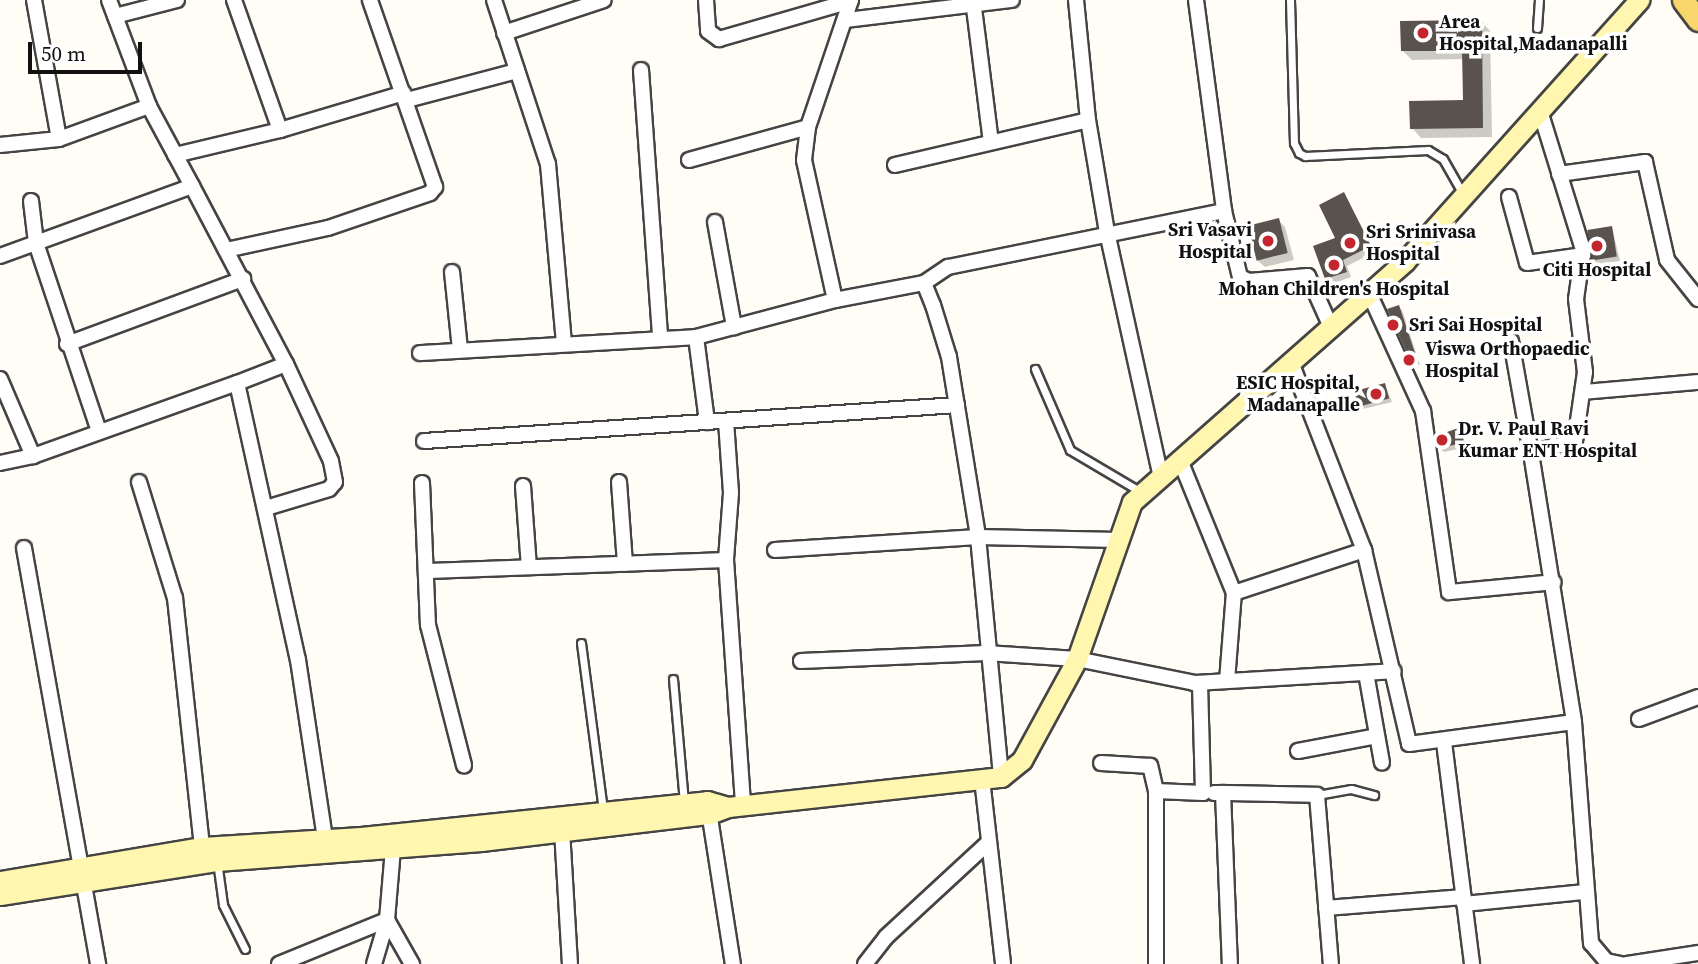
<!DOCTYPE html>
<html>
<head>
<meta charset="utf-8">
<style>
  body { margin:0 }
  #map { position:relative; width:1698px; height:964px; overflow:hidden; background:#fffdf5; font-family:"Source Serif 4",serif }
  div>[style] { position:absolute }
  .shadow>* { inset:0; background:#0003 }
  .building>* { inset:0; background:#5a524d; transform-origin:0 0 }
  .roads { filter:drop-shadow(2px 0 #444) drop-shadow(-2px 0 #444) drop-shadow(0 2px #444) drop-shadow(0 -2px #444) }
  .service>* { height:7px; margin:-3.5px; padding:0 3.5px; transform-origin:3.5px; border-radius:3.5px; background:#fff }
  .minor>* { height:14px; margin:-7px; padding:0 7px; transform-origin:7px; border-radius:7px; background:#fff }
  .secondary>* { height:19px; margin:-9.5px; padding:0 9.5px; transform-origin:9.5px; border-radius:9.5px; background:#fff6b0 }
  .primary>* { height:21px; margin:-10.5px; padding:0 10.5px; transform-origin:10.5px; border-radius:10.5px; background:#f9d66b }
  .dots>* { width:19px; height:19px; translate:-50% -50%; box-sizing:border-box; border:4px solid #fff; border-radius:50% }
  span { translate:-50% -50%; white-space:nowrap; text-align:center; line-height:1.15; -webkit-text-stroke:7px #fff; paint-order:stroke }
  .poi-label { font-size:19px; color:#111; font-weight:700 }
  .left { translate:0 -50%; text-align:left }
  .right { translate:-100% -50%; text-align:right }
  .scale { position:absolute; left:28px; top:42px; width:114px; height:32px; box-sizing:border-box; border:4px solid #111; border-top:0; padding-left:9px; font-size:21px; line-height:24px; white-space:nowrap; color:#111; -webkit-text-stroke:5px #fff; paint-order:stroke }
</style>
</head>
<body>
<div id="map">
  <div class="shadow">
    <i style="clip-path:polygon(1481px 21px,1490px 31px,1492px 137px,1421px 138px,1412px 128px,1465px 102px,1464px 59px,1412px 60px,1403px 51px)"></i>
    <i style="clip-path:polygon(1344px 194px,1375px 252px,1347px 266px,1351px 277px,1332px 284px,1326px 279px)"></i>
    <i style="clip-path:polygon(1278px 220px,1285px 227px,1294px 260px,1265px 267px,1258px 261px)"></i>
    <i style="clip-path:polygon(1612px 227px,1620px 261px,1597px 264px,1593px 260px)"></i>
    <i style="clip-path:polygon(1398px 307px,1402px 310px,1420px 365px,1413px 363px)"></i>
    <i style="clip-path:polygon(1385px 385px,1392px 402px,1363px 409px,1359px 405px)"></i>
    <i style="clip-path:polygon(1460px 429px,1467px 447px,1444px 452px,1440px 448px)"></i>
  </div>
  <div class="building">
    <i style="clip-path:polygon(1482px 20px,1483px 128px,1410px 129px,1409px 101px,1463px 100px,1462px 51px,1401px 51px,1400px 21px)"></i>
    <i style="clip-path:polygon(1344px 192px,1371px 246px,1343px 260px,1347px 272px,1325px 279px,1313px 246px,1335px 238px,1319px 205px)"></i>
    <i style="left:1279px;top:218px;width:36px;height:32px;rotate:76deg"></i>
    <i style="left:1612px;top:226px;width:31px;height:25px;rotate:81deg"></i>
    <i style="clip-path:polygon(1399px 305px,1418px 362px,1412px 364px,1387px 309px)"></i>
    <i style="left:1385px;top:383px;width:16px;height:32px;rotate:75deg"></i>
    <i style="clip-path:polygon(1461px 427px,1464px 443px,1438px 448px,1436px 436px)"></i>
  </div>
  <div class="roads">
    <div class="service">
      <i style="left:1290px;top:0;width:143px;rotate:88.4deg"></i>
      <i style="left:1294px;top:143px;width:11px;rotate:63deg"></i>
      <i style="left:1299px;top:153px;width:7px;rotate:27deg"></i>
      <i style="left:1305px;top:156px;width:123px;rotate:-2.8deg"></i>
      <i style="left:1428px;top:150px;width:17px;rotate:31deg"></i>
      <i style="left:1443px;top:159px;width:40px;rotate:60.3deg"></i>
      <i style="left:1537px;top:28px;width:28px;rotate:-86deg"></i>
      <i style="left:1035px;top:369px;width:88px;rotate:66.6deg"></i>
      <i style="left:1070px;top:450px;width:82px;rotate:30.6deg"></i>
      <i style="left:581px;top:643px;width:168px;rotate:82.5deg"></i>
      <i style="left:673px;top:679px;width:123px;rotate:84.9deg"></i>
      <i style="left:1317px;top:795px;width:35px;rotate:-10deg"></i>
      <i style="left:1351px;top:789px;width:24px;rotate:15deg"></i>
      <i style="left:217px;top:861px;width:44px;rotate:82.2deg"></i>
      <i style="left:223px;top:905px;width:49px;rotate:63.4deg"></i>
    </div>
    <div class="minor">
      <i style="left:34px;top:0;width:141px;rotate:79.8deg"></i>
      <i style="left:234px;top:0;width:138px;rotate:70.5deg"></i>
      <i style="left:494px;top:0;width:173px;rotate:71.8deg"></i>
      <i style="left:548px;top:164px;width:179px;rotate:84.9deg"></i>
      <i style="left:706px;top:0;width:31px;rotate:86deg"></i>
      <i style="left:708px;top:31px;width:14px;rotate:36deg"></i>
      <i style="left:719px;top:39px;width:137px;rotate:-16.1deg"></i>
      <i style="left:973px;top:0;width:143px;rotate:82.8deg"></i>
      <i style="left:1076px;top:0;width:121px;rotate:84.3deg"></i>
      <i style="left:1088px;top:120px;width:114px;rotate:80.4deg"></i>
      <i style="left:1107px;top:232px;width:248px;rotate:77.6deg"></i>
      <i style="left:1196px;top:0;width:213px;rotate:82.4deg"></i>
      <i style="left:1224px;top:211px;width:68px;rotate:76.4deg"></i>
      <i style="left:1240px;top:277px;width:10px;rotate:24deg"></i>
      <i style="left:1249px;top:281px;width:59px;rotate:-4.8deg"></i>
      <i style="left:1308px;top:276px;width:54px;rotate:65.8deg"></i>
      <i style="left:115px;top:16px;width:64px;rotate:-14.5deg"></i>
      <i style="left:846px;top:20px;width:167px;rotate:-6.9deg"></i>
      <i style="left:504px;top:33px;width:105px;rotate:-18.3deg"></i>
      <i style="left:641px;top:70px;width:269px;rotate:85.9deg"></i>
      <i style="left:407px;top:100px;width:114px;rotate:-14.8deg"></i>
      <i style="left:1541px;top:114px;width:142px;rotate:72.8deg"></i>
      <i style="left:1583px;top:250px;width:49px;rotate:98.1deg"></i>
      <i style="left:1576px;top:299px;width:74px;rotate:83deg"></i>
      <i style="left:1585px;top:372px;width:70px;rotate:98.2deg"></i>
      <i style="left:1575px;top:441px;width:46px;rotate:164.7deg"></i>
      <i style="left:1531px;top:453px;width:272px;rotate:80.9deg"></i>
      <i style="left:1574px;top:722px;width:222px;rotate:85.6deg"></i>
      <i style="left:1591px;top:943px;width:23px;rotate:50deg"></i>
      <i style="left:1606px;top:961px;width:14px;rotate:12deg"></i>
      <i style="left:0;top:145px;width:59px;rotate:-5.8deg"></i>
      <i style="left:59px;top:139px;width:96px;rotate:-20.1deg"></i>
      <i style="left:149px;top:106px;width:113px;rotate:-110.7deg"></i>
      <i style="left:175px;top:155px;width:108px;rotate:-13.4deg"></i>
      <i style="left:280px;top:130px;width:129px;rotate:-16.6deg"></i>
      <i style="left:689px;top:160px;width:123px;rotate:-15.5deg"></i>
      <i style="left:895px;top:165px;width:198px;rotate:-13.1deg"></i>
      <i style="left:1559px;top:174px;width:87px;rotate:-7.9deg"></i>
      <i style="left:1645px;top:162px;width:100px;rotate:77.3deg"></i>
      <i style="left:1667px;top:260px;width:50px;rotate:51.5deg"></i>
      <i style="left:192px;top:186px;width:201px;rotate:62.2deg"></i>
      <i style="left:286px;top:364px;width:53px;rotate:158.8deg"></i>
      <i style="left:1509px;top:197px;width:68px;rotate:74.7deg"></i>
      <i style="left:1527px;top:263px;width:57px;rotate:-8.1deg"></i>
      <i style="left:31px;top:201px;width:42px;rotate:83.2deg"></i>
      <i style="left:36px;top:243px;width:198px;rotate:71.5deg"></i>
      <i style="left:715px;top:222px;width:107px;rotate:79.7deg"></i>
      <i style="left:226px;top:250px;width:104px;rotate:-12.2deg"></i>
      <i style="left:328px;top:228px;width:108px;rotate:-18.9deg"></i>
      <i style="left:430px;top:193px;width:8px;rotate:-50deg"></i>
      <i style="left:435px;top:187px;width:198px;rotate:-109.2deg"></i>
      <i style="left:0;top:256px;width:204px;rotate:-20deg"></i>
      <i style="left:192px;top:186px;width:91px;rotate:-118.3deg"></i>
      <i style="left:452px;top:272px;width:77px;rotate:84.1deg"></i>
      <i style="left:924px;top:283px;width:29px;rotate:-34deg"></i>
      <i style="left:948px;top:267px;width:282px;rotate:-11.5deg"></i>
      <i style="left:1369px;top:293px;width:130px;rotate:65.4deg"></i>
      <i style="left:1423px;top:411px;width:183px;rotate:81.8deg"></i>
      <i style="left:1449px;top:592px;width:105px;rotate:-5.4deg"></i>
      <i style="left:835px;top:300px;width:91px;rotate:-10.8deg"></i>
      <i style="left:924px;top:283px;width:24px;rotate:68deg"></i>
      <i style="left:933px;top:305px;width:54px;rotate:72.9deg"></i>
      <i style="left:949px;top:357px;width:182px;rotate:80.8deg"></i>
      <i style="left:978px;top:537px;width:241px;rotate:84.5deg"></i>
      <i style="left:696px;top:337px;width:144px;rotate:-14.9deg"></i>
      <i style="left:835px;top:300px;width:143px;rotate:-102.5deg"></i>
      <i style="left:804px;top:160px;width:33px;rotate:-83deg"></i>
      <i style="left:808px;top:127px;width:134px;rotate:-71.3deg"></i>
      <i style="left:1511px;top:341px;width:114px;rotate:79.9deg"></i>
      <i style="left:67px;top:344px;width:188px;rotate:-20.3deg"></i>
      <i style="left:420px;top:353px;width:276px;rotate:-3.3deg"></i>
      <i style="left:696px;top:337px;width:86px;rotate:82.6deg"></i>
      <i style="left:1291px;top:362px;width:202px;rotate:68.8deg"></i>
      <i style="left:1364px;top:550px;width:199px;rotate:76.9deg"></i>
      <i style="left:1409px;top:744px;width:166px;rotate:-7.6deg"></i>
      <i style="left:0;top:379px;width:84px;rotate:66.8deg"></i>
      <i style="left:1583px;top:392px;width:115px;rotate:-5deg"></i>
      <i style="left:726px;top:421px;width:72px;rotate:86deg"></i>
      <i style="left:731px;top:493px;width:67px;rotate:94.3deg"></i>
      <i style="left:726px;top:560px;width:247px;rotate:86deg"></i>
      <i style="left:424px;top:441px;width:534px;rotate:-3.86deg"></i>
      <i style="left:1180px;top:460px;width:144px;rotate:67.9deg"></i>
      <i style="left:1234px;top:593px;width:137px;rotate:-18.3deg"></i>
      <i style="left:0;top:463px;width:34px;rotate:-12deg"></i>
      <i style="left:33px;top:456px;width:217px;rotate:-19.7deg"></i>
      <i style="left:237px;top:383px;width:284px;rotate:77.6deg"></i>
      <i style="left:298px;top:660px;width:181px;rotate:81.4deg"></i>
      <i style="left:139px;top:482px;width:121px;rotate:72.8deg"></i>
      <i style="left:175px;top:598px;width:250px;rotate:83.8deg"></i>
      <i style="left:619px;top:482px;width:82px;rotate:85.8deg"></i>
      <i style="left:422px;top:483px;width:142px;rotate:87.6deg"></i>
      <i style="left:428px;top:625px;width:145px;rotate:75.6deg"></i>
      <i style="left:523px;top:486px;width:81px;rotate:85.8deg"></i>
      <i style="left:266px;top:508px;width:66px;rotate:-16.8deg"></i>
      <i style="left:329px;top:489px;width:9px;rotate:-49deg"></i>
      <i style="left:335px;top:482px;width:21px;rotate:-101deg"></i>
      <i style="left:331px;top:461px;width:107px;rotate:-114.9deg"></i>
      <i style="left:24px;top:548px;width:423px;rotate:79.9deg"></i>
      <i style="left:775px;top:550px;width:203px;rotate:-3.7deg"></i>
      <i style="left:978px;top:537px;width:141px;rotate:1.2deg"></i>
      <i style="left:429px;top:571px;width:297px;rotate:-2.1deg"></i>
      <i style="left:801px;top:661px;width:185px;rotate:-2.5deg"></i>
      <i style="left:986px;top:653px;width:91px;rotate:3.8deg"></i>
      <i style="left:1077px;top:659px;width:126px;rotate:11.5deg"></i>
      <i style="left:1200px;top:684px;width:109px;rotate:88.4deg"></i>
      <i style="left:1203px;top:793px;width:47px;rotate:-177.6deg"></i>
      <i style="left:1156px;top:791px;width:26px;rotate:-103deg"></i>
      <i style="left:1150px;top:766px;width:49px;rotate:-176.5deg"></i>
      <i style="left:1366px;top:673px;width:91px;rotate:79.9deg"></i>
      <i style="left:1227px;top:681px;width:88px;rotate:-85.5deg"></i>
      <i style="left:1194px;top:683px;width:200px;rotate:-3.4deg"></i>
      <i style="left:1639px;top:719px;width:63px;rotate:-20.4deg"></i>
      <i style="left:1444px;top:742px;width:224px;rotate:82.8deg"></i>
      <i style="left:1298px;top:751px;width:80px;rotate:-10.8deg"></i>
      <i style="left:982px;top:779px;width:186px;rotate:83.5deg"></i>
      <i style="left:1214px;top:793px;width:9px"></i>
      <i style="left:1223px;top:793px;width:171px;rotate:87.7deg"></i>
      <i style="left:1223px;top:793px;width:94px;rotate:1.2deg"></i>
      <i style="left:1317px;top:795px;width:170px;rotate:85.3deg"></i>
      <i style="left:708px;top:805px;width:161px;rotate:81.1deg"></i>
      <i style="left:562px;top:830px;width:134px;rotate:86.6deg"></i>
      <i style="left:1464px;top:904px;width:122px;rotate:-5.7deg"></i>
      <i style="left:1326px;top:908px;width:138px;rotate:-4.6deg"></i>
      <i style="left:387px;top:920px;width:51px;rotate:60.4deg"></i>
      <i style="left:279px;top:964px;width:117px;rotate:-22.2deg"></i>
      <i style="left:387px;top:920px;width:71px;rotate:-85.2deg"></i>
      <i style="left:374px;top:964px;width:46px;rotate:-73.5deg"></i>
      <i style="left:865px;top:964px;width:34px;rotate:-52deg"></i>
      <i style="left:886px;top:937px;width:139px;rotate:-42.7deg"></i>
      <i style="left:1156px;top:964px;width:173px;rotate:-90deg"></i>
      <i style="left:1626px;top:964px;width:73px;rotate:-8.7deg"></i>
    </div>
    <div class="secondary">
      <i style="left:0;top:881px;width:205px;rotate:-9.6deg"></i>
      <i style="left:202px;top:847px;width:159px;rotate:-3.6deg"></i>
      <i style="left:361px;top:837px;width:348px;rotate:-5.9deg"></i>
      <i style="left:707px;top:801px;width:22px;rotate:16deg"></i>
      <i style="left:0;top:895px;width:220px;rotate:-8.9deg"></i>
      <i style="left:217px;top:861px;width:265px;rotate:-4.3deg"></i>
      <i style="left:481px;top:841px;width:230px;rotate:-6.8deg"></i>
      <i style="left:709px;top:814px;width:20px;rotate:-20deg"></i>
      <i style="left:728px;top:807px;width:275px;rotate:-6.3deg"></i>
      <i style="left:1001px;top:777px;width:27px;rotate:-39deg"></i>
      <i style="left:1022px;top:760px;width:115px;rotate:-61.4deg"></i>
      <i style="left:1077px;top:659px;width:166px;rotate:-70.7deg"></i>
      <i style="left:1132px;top:502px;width:364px;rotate:-41.4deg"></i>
      <i style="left:1405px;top:261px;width:351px;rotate:-48.1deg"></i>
    </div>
    <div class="primary">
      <i style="left:1683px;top:0;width:25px;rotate:53deg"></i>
    </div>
  </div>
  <div class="dots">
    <i style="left:1423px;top:33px;background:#c4262e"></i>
    <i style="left:1268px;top:241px;background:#c4262e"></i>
    <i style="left:1350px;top:243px;background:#c4262e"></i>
    <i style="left:1597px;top:246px;background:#c4262e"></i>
    <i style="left:1334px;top:265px;background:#c4262e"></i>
    <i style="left:1393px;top:325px;background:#c4262e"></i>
    <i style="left:1409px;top:360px;background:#c4262e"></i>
    <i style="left:1376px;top:394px;background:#c4262e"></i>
    <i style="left:1442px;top:440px;background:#c4262e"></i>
  </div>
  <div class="poi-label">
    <span class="left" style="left:1439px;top:33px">Area<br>Hospital,Madanapalli</span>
    <span class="right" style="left:1252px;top:241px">Sri Vasavi<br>Hospital</span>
    <span class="left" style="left:1366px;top:243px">Sri Srinivasa<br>Hospital</span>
    <span style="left:1597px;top:270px">Citi Hospital</span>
    <span style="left:1334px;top:289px">Mohan Children's Hospital</span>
    <span class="left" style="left:1409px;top:325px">Sri Sai Hospital</span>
    <span class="left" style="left:1425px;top:360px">Viswa Orthopaedic<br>Hospital</span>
    <span class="right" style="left:1360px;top:394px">ESIC Hospital,<br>Madanapalle</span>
    <span class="left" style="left:1458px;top:440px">Dr. V. Paul Ravi<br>Kumar ENT Hospital</span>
  </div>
  <div class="scale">50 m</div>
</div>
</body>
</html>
